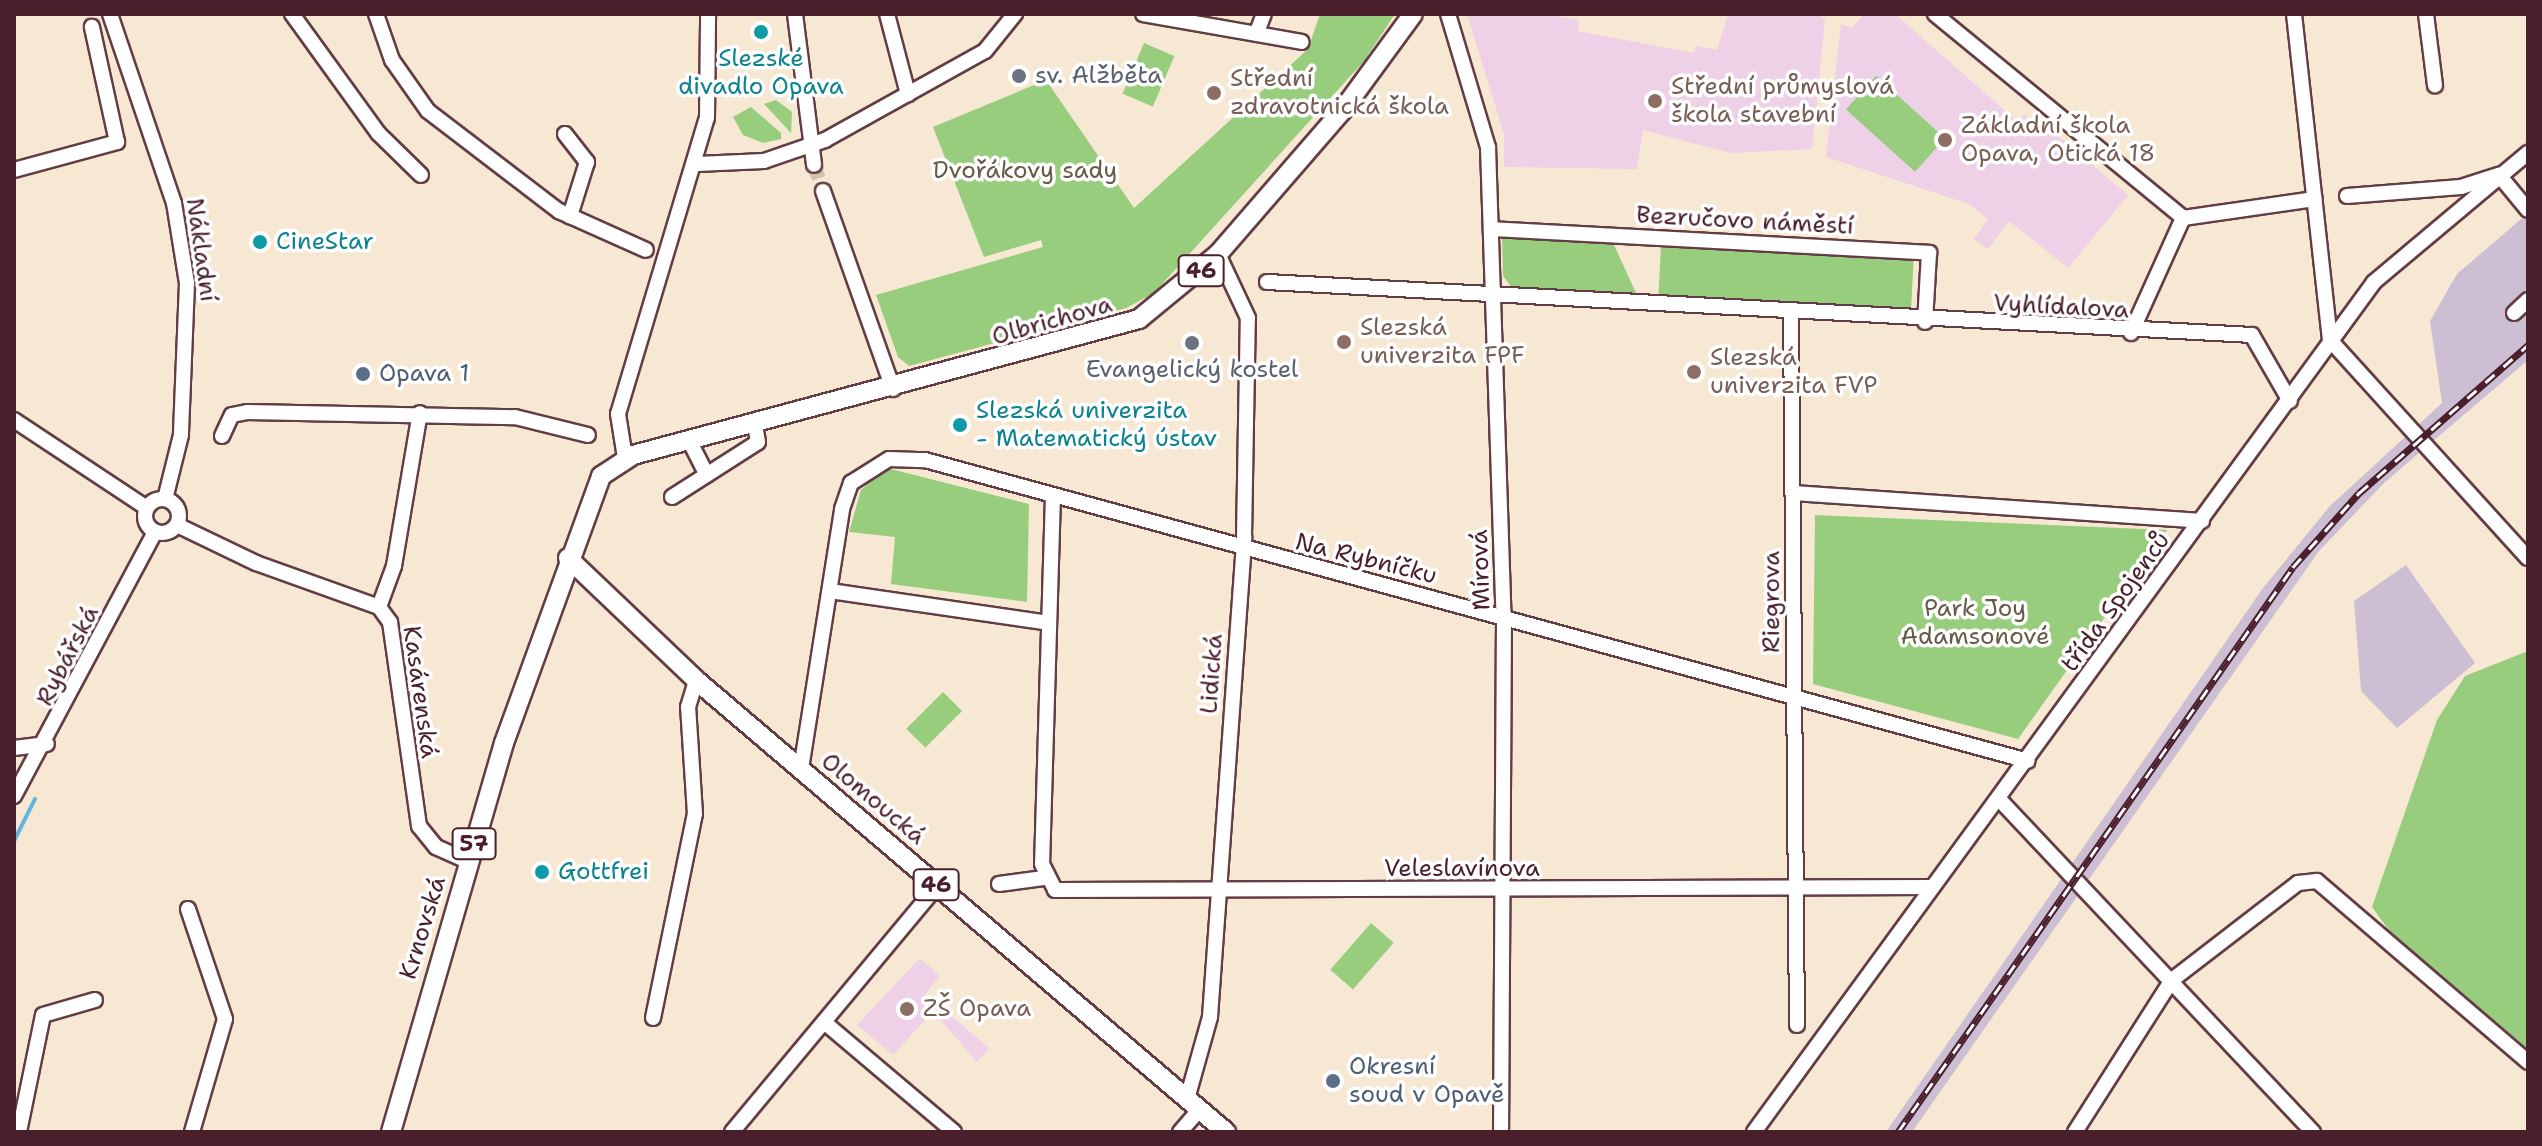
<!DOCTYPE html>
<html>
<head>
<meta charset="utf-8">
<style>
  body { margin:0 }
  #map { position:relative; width:2542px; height:1146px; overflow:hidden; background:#f7e8d3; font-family:"Shantell Sans",sans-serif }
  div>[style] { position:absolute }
  .built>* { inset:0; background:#eed0e7 }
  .industrial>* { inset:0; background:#ccbed3 }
  .green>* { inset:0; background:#98cd7e; transform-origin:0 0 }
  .stream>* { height:4px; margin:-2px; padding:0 2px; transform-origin:2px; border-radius:2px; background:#63b4de }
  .minor-tunnel>* { height:14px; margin-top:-7px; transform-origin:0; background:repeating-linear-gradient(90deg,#d4c0b1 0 14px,transparent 0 21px) }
  .roads { filter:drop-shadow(2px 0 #643d44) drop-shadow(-2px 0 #643d44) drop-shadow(0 2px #643d44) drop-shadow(0 -2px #643d44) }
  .minor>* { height:14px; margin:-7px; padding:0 7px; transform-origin:7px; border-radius:7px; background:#fff }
  .minor>.ring { margin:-7px; padding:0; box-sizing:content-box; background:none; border:14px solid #fff; border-radius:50% }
  .major>* { height:18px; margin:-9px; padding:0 9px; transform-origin:9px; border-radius:9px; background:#fff }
  .rail>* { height:7px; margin-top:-3.5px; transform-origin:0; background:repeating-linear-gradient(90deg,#fff 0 12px,#4a1f2b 0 24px); box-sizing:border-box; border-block:2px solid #4a1f2b }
  .dots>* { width:22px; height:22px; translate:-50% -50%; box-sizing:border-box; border:4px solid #fff; border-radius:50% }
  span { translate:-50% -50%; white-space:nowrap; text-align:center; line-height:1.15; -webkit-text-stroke:7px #fff; paint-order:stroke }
  .shield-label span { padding:2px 6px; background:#fff; border:2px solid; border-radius:6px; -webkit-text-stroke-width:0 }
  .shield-label { font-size:22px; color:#4a1f2b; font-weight:700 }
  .culture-label { font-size:24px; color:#0d838f }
  .left { translate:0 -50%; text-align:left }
  .worship-label { font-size:24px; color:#5b616d }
  .education-label { font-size:24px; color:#785e54 }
  .park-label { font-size:24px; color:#655c48 }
  .street-label { font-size:24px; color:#4a1f2b }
  .service-label { font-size:24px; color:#4e5e75 }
  .frame { position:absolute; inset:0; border:16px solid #4a1f2b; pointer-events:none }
</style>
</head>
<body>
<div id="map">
  <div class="built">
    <i style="clip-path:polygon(1467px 14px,1545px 14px,1579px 20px,1578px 31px,1694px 53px,1696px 46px,1717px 50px,1728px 14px,1818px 14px,1825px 20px,1812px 149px,1731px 153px,1643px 130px,1637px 169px,1504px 167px,1504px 134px)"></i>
    <i style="clip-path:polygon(1864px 14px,1895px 14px,2018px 122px,2025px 114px,2039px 130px,2044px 124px,2128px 195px,2068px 268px,2009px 221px,1988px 249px,1974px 239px,1988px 219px,1969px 204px,1826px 157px,1841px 24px,1852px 28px)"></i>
    <i style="clip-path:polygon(920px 958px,940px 976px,922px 998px,928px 996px,989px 1048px,977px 1062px,933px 1011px,893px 1055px,857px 1025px)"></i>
  </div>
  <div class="industrial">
    <i style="clip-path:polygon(2528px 213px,2528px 360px,2384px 483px,2319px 551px,1912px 1132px,1886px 1132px,2263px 588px,2330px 506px,2442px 403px,2430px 321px,2457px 274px)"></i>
    <i style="clip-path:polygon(2406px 565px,2475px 663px,2397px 728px,2361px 691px,2354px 601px)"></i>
  </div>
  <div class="green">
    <i style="clip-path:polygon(1320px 14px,1395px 14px,1364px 61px,1154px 293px,1126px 308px,909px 366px,898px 357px,876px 295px,1043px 247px,1041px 240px,984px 257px,933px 127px,1046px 80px,1134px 208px,1308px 49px)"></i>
    <i style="left:1144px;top:43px;width:33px;height:55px;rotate:23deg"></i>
    <i style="left:1876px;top:76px;width:93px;height:45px;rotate:42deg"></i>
    <i style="clip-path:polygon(776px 100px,792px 112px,791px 133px,764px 104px)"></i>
    <i style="clip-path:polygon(751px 107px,781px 133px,781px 139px,763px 143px,743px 135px,733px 117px)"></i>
    <i style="clip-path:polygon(1502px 238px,1613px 243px,1637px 295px,1512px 288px,1503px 276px)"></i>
    <i style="left:1661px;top:246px;width:253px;height:50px;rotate:3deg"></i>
    <i style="clip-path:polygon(887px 468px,1029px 504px,1027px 602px,891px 584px,895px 537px,849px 532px,861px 490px)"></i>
    <i style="clip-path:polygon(1815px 515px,2167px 530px,2018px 739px,1813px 684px)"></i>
    <i style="clip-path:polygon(2528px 651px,2528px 1049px,2393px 936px,2372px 907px,2437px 720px,2465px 676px)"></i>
    <i style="left:943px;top:692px;width:27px;height:52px;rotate:45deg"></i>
    <i style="left:1371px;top:923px;width:30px;height:62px;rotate:41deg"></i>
  </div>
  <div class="stream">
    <i style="left:14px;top:841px;width:47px;rotate:-63.4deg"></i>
  </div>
  <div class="minor-tunnel">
    <i style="left:814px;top:165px;width:28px;rotate:71deg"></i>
  </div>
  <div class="roads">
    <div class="minor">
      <i style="left:110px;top:14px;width:200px;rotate:71.3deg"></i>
      <i style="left:174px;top:203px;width:81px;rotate:80.8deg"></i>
      <i style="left:187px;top:283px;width:152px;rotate:92.3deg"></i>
      <i style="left:181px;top:435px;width:66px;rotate:104deg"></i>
      <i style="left:292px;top:14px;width:147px;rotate:54.1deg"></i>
      <i style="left:378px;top:133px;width:60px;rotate:44.3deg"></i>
      <i style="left:376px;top:14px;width:49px;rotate:70.8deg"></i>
      <i style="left:392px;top:60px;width:62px;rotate:54.8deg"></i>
      <i style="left:428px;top:111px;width:165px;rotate:37.4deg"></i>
      <i style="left:559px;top:211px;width:95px;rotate:24.1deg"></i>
      <i style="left:795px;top:14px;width:152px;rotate:82.8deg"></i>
      <i style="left:887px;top:14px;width:83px;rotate:75.3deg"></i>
      <i style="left:1143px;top:14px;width:161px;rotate:10deg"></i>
      <i style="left:1448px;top:14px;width:139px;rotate:73.3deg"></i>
      <i style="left:1488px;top:147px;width:471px;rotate:88.1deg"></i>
      <i style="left:1504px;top:618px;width:514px;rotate:90.33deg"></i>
      <i style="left:1935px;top:14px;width:321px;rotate:39.4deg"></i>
      <i style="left:2294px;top:14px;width:328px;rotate:83.7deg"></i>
      <i style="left:2330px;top:340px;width:294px;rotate:47.8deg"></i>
      <i style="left:2426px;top:14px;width:72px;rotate:82.8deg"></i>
      <i style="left:1257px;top:32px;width:19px;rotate:-69deg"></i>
      <i style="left:565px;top:134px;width:36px;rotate:52deg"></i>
      <i style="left:587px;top:162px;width:57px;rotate:107.5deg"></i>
      <i style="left:697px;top:164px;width:67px;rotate:-2.6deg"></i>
      <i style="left:764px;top:161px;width:65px;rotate:-19deg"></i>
      <i style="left:825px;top:140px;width:183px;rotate:-29.1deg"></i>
      <i style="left:985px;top:51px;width:48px;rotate:-51deg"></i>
      <i style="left:14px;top:170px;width:107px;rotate:-15.2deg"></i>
      <i style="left:117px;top:142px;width:118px;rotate:-102.3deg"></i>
      <i style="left:823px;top:191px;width:210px;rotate:70.5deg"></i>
      <i style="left:2347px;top:196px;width:114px;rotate:-4.5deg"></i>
      <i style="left:2461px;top:187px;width:40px;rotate:-18deg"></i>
      <i style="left:2499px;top:175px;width:45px;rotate:50.4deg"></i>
      <i style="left:1491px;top:229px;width:439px;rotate:3.1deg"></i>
      <i style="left:1929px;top:253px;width:69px;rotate:93.3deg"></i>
      <i style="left:1267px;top:282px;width:986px;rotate:3.08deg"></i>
      <i style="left:2252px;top:335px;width:76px;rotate:60.1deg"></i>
      <i style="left:2514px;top:313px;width:19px;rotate:-43deg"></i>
      <i style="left:1791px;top:315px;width:710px;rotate:89.52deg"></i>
      <i style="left:2131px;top:333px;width:126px;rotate:-65.7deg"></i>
      <i style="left:2183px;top:218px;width:133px;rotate:-8.2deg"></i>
      <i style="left:14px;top:420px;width:159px;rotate:33.5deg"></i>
      <i style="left:222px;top:436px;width:23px;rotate:-65deg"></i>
      <i style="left:232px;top:415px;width:15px;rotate:-11deg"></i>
      <i style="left:247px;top:412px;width:268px;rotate:1.1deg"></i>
      <i style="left:515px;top:417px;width:75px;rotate:13.9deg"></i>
      <i style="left:689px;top:440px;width:39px;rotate:63deg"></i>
      <i style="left:625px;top:458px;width:45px;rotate:-99deg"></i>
      <i style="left:618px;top:414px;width:309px;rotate:-73.3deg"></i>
      <i style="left:707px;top:118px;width:104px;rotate:-89.4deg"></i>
      <i style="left:1793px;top:493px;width:410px;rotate:3.9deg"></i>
      <i style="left:1053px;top:495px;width:369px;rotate:91.7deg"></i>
      <i style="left:1042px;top:864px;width:29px;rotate:63deg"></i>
      <i style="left:1055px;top:890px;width:877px;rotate:-0.2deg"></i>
      <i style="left:672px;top:497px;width:102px;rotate:-32.6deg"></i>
      <i style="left:758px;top:442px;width:17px;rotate:-100deg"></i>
      <i class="ring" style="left:145px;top:499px;width:20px;height:20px"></i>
      <i style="left:177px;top:525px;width:88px;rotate:25.7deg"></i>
      <i style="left:256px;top:563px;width:131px;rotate:19.7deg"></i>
      <i style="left:830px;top:591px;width:221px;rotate:8.3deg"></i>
      <i style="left:379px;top:607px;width:19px;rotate:54deg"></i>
      <i style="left:390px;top:622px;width:206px;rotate:81.9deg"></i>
      <i style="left:419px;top:826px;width:27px;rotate:51deg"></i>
      <i style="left:436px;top:847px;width:35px;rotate:24deg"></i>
      <i style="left:379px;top:607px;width:44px;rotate:-69.9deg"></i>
      <i style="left:394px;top:566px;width:155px;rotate:-80.4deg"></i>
      <i style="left:14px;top:748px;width:33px;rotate:-7deg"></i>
      <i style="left:801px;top:769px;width:263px;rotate:-81deg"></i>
      <i style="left:842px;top:509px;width:28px;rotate:-71deg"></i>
      <i style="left:851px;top:483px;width:45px;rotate:-32.3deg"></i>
      <i style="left:889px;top:459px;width:36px;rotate:2deg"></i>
      <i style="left:925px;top:460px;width:1143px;rotate:15.26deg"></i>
      <i style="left:14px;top:796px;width:299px;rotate:-61.9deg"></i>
      <i style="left:1999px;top:799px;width:458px;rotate:46.7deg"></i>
      <i style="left:999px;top:884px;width:45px;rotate:-7.6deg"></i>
      <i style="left:188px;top:909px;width:116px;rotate:71.4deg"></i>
      <i style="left:225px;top:1019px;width:118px;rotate:106.3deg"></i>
      <i style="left:653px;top:1018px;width:208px;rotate:-78.4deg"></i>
      <i style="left:695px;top:814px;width:107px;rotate:-93.7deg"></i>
      <i style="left:688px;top:707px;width:28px;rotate:-73deg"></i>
      <i style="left:824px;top:1022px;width:170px;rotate:40.2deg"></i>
      <i style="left:1187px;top:1099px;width:85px;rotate:-74.3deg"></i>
      <i style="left:1210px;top:1017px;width:481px;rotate:-85.9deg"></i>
      <i style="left:1244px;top:537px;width:219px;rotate:-89deg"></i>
      <i style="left:1248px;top:318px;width:71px;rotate:-115.1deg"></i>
      <i style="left:19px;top:1132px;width:119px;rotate:-78.4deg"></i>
      <i style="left:43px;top:1015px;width:54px;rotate:-16.1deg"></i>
      <i style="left:732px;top:1132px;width:320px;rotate:-50.2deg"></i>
      <i style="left:1180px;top:1132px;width:30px;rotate:-49deg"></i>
      <i style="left:1754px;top:1132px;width:1052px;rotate:-53.89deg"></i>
      <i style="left:2374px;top:282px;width:201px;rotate:-40deg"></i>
      <i style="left:2075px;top:1132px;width:180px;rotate:-57.5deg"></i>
      <i style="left:2172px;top:980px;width:159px;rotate:-37.6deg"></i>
      <i style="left:2298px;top:883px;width:19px;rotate:-6deg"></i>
      <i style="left:2317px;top:881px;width:278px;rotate:40.6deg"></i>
    </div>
    <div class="major">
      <i style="left:568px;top:558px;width:177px;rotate:43.6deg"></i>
      <i style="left:696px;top:680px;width:697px;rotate:40.46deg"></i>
      <i style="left:391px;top:1132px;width:405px;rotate:-73.8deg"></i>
      <i style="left:504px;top:743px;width:284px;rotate:-70deg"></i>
      <i style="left:601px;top:476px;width:38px;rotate:-33deg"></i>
      <i style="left:633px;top:455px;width:524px;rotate:-15.04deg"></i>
      <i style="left:1139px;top:319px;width:102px;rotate:-39.4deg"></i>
      <i style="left:1218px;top:254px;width:189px;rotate:-49.1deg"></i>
      <i style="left:1342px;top:111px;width:120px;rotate:-53.8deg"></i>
    </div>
  </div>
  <div class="rail">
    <i style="left:1898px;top:1132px;width:689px;rotate:-55.04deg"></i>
    <i style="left:2293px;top:567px;width:99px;rotate:-48.3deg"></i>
    <i style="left:2359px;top:493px;width:225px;rotate:-41.2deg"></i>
  </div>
  <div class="dots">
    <i style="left:761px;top:32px;background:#0f9aa8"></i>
    <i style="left:1019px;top:76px;background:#6b7280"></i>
    <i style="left:1214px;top:93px;background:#8d6e63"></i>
    <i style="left:1655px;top:101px;background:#8d6e63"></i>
    <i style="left:1945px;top:140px;background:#8d6e63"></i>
    <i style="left:260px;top:242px;background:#0f9aa8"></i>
    <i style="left:1344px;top:342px;background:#8d6e63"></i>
    <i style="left:1192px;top:343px;background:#6b7280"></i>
    <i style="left:1694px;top:372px;background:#8d6e63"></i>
    <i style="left:363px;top:374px;background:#5c6f8a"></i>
    <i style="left:960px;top:425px;background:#0f9aa8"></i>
    <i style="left:542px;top:872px;background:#0f9aa8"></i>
    <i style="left:907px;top:1009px;background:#8d6e63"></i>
    <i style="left:1333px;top:1081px;background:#5c6f8a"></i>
  </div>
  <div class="shield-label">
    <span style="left:1201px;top:271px">46</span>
    <span style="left:474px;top:844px">57</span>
    <span style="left:936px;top:885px">46</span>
  </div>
  <div class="culture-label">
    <span style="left:761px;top:73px">Slezské<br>divadlo Opava</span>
    <span class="left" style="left:276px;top:242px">CineStar</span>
    <span class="left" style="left:976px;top:425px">Slezská univerzita<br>- Matematický ústav</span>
    <span class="left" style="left:558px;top:872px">Gottfrei</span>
  </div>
  <div class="worship-label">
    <span class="left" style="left:1035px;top:76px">sv. Alžběta</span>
    <span style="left:1192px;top:370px">Evangelický kostel</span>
  </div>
  <div class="education-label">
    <span class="left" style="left:1230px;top:93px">Střední<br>zdravotnická škola</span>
    <span class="left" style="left:1671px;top:101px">Střední průmyslová<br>škola stavební</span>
    <span class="left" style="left:1961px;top:140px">Základní škola<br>Opava, Otická 18</span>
    <span class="left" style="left:1360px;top:342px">Slezská<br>univerzita FPF</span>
    <span class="left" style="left:1710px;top:372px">Slezská<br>univerzita FVP</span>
    <span class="left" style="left:923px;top:1009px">ZŠ Opava</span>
  </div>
  <div class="park-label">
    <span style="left:1025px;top:171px">Dvořákovy sady</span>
    <span style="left:1975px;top:623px">Park Joy<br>Adamsonové</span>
  </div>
  <div class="street-label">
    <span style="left:1745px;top:221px;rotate:3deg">Bezručovo náměstí</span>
    <span style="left:201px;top:250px;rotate:82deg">Nákladní</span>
    <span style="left:2061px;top:307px;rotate:3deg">Vyhlídalova</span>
    <span style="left:1052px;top:321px;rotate:-16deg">Olbrichova</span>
    <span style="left:1366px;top:559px;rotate:14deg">Na Rybníčku</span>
    <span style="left:1481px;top:570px;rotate:-92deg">Mírová</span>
    <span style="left:1772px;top:602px;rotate:-90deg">Riegrova</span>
    <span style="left:2116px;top:602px;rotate:-54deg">třída Spojenců</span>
    <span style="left:68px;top:656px;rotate:-63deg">Rybářská</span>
    <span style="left:1212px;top:674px;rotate:-86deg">Lidická</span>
    <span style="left:420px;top:692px;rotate:82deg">Kasárenská</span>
    <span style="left:873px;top:799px;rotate:40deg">Olomoucká</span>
    <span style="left:1462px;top:869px">Veleslavínova</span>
    <span style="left:423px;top:928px;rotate:-73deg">Krnovská</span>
  </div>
  <div class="service-label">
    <span class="left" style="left:379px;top:374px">Opava 1</span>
    <span class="left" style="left:1349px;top:1081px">Okresní<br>soud v Opavě</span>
  </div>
  <div class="frame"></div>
</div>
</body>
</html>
